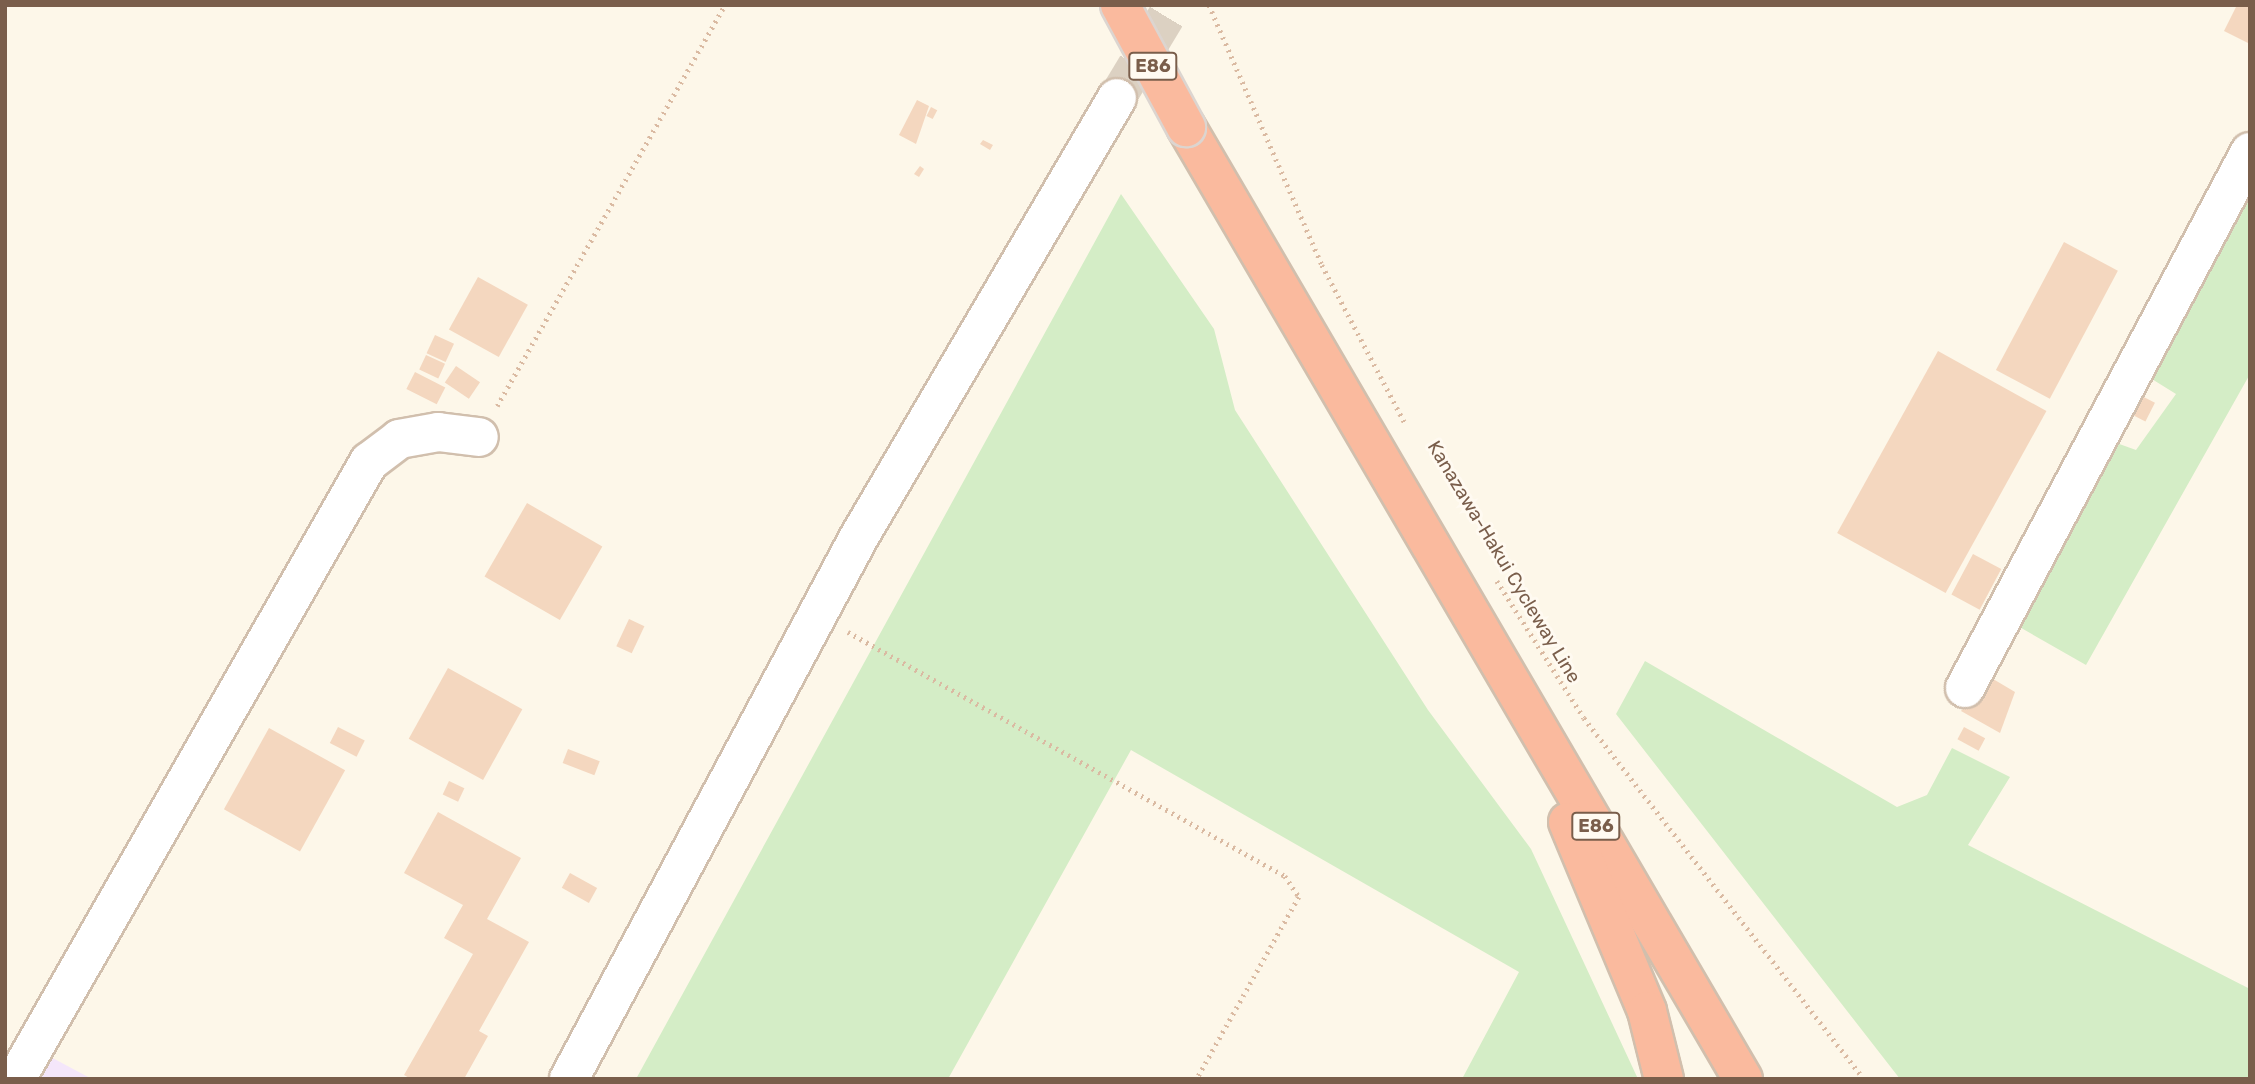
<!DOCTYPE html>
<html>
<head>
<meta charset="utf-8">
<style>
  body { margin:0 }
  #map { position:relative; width:2255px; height:1084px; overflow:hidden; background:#fdf7e9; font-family:Rubik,sans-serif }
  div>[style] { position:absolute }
  .education>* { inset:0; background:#f4e6fa }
  .green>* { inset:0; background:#d4edc6 }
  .building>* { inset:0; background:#f4d7bf; transform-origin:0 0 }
  .minor-tunnel>* { height:38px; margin-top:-19px; transform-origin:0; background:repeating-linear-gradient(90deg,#dcd1c2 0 38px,transparent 0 57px) }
  .path>* { height:4.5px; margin-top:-2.25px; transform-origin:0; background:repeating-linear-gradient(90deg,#dabaa2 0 2px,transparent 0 7px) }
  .roads { filter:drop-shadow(2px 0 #d1bfad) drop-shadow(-2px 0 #d1bfad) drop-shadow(0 2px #d1bfad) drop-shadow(0 -2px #d1bfad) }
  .minor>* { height:38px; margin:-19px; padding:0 19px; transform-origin:19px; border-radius:19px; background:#fff }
  .highway>* { height:38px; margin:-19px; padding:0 19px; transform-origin:19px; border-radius:19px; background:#faba9e }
  .bridges { filter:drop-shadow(2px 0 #dcd5d0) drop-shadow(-2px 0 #dcd5d0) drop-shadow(0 2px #dcd5d0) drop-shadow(0 -2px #dcd5d0) }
  .highway-bridge>* { height:38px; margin:-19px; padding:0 19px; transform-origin:19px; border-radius:19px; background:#faba9e }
  span { translate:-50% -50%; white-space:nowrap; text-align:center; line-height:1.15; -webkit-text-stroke:6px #fffaf1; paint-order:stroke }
  .shield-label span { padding:2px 5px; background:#fffaf1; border:2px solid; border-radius:5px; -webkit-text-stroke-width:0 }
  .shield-label { font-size:18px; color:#7a5e4b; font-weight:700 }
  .street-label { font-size:19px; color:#7a5e4b }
  .frame { position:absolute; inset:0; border:7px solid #7a5e4b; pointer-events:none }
</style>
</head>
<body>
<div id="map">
  <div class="education">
    <i style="clip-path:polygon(45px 1054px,92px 1079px,31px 1079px)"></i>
  </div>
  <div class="green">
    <i style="clip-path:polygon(2250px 177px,2250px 374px,2086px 665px,2016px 625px,2111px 441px,2136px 450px,2176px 394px,2147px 376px)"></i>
    <i style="clip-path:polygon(1121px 194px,1214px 329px,1235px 410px,1428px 710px,1531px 849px,1638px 1079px,1462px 1079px,1519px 972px,1131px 750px,948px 1079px,636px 1079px)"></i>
    <i style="clip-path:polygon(1645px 661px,1897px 807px,1927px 795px,1952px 748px,2010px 777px,1968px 845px,2250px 989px,2250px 1079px,1900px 1079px,1616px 714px)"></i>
  </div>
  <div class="building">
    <i style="clip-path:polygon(2237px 5px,2250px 5px,2250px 44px,2224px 31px)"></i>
    <i style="clip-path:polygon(917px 100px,929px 106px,916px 144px,899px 135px)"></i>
    <i style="left:931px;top:107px;width:7px;height:10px;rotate:27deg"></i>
    <i style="clip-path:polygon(983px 140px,993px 145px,990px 150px,980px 144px)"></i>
    <i style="clip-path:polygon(920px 166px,924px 169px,919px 177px,914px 174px)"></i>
    <i style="left:2064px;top:242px;width:61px;height:145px;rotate:28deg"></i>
    <i style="left:478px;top:277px;width:57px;height:60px;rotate:29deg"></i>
    <i style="left:435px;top:335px;width:21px;height:20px;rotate:25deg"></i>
    <i style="left:1938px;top:351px;width:124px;height:208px;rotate:29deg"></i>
    <i style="left:426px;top:355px;width:21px;height:16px;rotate:25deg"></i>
    <i style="left:456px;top:366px;width:29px;height:20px;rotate:34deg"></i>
    <i style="left:415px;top:372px;width:34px;height:19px;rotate:27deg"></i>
    <i style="left:2130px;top:390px;width:28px;height:21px;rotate:27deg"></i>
    <i style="left:527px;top:503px;width:87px;height:85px;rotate:30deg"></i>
    <i style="left:1973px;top:554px;width:32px;height:46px;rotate:28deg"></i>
    <i style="left:629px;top:619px;width:17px;height:30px;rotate:25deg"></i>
    <i style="left:448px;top:668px;width:85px;height:81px;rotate:29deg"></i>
    <i style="clip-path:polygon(1988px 676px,2015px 692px,2000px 733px,1961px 711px)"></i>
    <i style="left:338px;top:727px;width:30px;height:18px;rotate:27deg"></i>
    <i style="left:1964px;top:727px;width:24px;height:14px;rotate:28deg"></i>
    <i style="left:269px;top:728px;width:87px;height:93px;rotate:29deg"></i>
    <i style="left:568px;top:749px;width:34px;height:15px;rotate:21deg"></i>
    <i style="left:449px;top:781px;width:17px;height:15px;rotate:25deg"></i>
    <i style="clip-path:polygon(438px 812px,521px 858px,487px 919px,529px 942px,479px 1031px,488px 1036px,464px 1079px,411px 1079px,404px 1075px,473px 954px,444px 938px,463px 905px,404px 873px)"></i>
    <i style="left:570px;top:873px;width:31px;height:17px;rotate:29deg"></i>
  </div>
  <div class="minor-tunnel">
    <i style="left:1117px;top:98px;width:109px;rotate:-58.9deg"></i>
  </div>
  <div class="path">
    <i style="left:1209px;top:5px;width:283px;rotate:66.5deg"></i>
    <i style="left:1322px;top:265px;width:181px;rotate:62.3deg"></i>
    <i style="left:497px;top:406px;width:461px;rotate:-60.4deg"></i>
    <i style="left:1497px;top:581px;width:162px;rotate:57.6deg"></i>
    <i style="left:1584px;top:718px;width:457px;rotate:52.2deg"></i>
    <i style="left:848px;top:632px;width:501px;rotate:29.18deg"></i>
    <i style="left:1285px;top:876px;width:25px;rotate:56deg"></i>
    <i style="left:1299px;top:897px;width:209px;rotate:119.3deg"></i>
  </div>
  <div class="roads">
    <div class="minor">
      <i style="left:1965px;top:688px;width:607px;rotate:-62deg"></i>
      <i style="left:16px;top:1079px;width:711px;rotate:-60.23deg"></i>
      <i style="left:369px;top:462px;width:38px;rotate:-37deg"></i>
      <i style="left:399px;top:439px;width:40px;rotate:-10deg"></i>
      <i style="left:438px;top:432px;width:41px;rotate:7deg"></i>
      <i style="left:569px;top:1079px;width:615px;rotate:-61.85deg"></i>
      <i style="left:859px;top:537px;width:509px;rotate:-59.56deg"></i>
    </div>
    <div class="highway">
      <i style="left:1186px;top:127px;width:1103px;rotate:59.67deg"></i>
      <i style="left:1568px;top:822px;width:205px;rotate:67.3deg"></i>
      <i style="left:1647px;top:1011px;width:70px;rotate:76deg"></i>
    </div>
  </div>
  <div class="bridges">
    <div class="highway-bridge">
      <i style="left:1120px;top:5px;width:139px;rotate:61.6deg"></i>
    </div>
  </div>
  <div class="shield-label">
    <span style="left:1153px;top:66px">E86</span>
    <span style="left:1596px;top:826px">E86</span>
  </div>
  <div class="street-label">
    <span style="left:1504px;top:562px;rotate:59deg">Kanazawa-Hakui Cycleway Line</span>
  </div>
  <div class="frame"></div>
</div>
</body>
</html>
